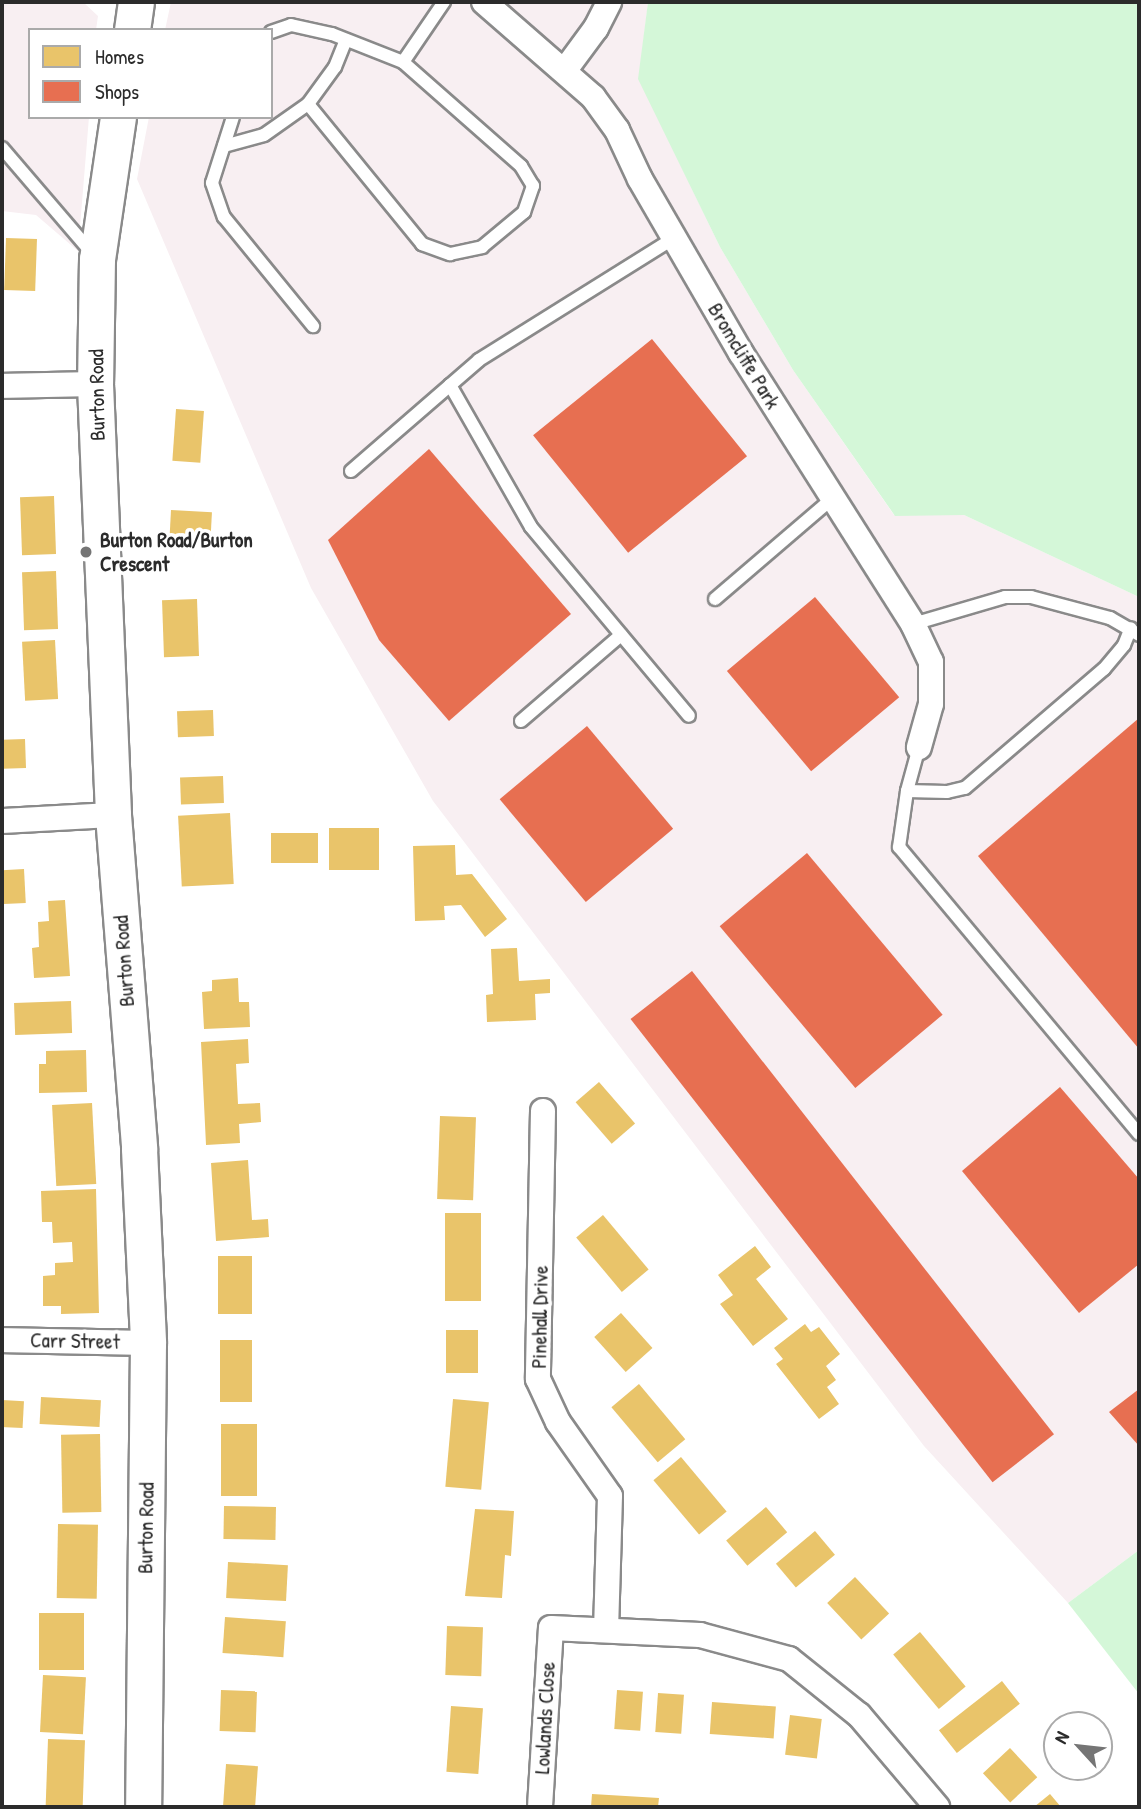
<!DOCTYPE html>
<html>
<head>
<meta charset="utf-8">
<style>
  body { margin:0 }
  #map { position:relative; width:1141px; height:1809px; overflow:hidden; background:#fff; font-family:"Patrick Hand",sans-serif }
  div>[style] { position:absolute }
  .built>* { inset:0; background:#f8eff2 }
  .green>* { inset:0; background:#d4f7d8 }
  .homes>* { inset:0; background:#e9c46a; transform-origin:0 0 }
  .shops>* { inset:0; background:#e76f51; transform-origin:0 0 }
  .roads { filter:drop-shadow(2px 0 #8a8a8a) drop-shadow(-2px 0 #8a8a8a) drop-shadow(0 2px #8a8a8a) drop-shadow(0 -2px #8a8a8a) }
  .lane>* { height:12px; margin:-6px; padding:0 6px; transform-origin:6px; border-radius:6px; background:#fff }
  .street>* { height:24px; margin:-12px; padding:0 12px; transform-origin:12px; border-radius:12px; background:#fff }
  .secondary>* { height:35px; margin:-17.5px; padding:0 17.5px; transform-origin:17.5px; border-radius:17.5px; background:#fff }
  .dots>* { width:19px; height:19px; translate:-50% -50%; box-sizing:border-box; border:4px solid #fff; border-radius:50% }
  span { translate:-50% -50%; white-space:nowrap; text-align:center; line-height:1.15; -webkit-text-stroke:7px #fff; paint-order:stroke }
  .street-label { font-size:21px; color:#2b2b2b }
  .poi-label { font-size:21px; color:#2b2b2b; font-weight:700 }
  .left { translate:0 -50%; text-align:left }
  .frame { position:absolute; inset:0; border:4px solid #2b2b2b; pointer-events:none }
  .legend { position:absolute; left:28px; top:28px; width:245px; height:91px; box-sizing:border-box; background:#fff; border:2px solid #aaa; margin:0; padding:9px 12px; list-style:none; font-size:21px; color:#2b2b2b }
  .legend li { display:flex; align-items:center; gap:14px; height:35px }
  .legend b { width:35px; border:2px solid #aaa }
  .north { position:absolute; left:1043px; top:1711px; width:70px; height:70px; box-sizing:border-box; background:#fff; border:2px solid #aaa; border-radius:50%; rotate:297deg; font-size:19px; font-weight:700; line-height:28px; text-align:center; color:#2b2b2b }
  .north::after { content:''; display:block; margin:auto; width:24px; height:32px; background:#757575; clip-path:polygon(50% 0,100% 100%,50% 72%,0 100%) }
</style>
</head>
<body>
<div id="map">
  <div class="built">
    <i style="clip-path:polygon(2px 2px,83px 2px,98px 16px,96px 30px,30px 30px,30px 117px,89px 117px,78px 251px,36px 215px,2px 211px)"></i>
    <i style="clip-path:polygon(171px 2px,648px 2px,639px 79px,720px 247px,793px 370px,894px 515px,964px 515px,1139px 597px,1139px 1550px,1068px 1603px,924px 1446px,433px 801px,311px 588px,137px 179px,149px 117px,271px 117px,271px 30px,165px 30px)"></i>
  </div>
  <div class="green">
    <i style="clip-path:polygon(648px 2px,1139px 2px,1139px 597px,964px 515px,895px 516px,793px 370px,720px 247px,638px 79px)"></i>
    <i style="clip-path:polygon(1139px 1550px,1139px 1694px,1068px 1603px)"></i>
  </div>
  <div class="homes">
    <i style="left:6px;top:238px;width:31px;height:52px;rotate:2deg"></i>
    <i style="left:176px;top:409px;width:28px;height:52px;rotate:4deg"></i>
    <i style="left:54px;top:496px;width:58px;height:34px;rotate:88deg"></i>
    <i style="left:171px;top:510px;width:41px;height:30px;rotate:3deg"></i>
    <i style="left:56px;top:571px;width:58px;height:34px;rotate:88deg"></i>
    <i style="left:197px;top:599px;width:57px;height:35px;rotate:88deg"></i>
    <i style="left:55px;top:640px;width:59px;height:33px;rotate:87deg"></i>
    <i style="left:213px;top:710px;width:26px;height:36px;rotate:88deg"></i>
    <i style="left:25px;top:739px;width:29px;height:23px;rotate:88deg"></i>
    <i style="left:223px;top:776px;width:27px;height:43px;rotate:88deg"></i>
    <i style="left:230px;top:813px;width:71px;height:52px;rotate:87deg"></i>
    <i style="left:329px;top:828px;width:50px;height:42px"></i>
    <i style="left:271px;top:833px;width:47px;height:30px"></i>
    <i style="clip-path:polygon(455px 845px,456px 875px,472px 874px,507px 919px,485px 937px,461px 905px,444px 906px,445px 920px,415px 921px,413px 846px)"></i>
    <i style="left:24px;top:869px;width:34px;height:22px;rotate:87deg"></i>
    <i style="clip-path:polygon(65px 900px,70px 976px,34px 978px,32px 948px,39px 947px,38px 922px,49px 921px,48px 901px)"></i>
    <i style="clip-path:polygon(517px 948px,519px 981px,550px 979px,550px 993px,535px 994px,536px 1020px,487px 1022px,486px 995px,493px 994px,491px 949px)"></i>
    <i style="clip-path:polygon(238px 978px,239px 1002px,249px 1002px,250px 1027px,204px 1029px,202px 992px,212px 991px,212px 980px)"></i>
    <i style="left:71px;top:1001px;width:32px;height:57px;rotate:88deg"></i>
    <i style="clip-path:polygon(248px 1039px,249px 1063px,236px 1064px,238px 1104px,260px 1103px,261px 1122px,239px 1124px,240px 1143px,206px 1145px,201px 1042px)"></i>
    <i style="clip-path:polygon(86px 1050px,87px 1092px,39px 1093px,39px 1064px,46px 1064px,46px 1051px)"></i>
    <i style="left:599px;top:1082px;width:55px;height:31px;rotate:49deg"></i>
    <i style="left:92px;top:1103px;width:81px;height:40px;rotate:87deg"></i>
    <i style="left:440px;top:1116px;width:36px;height:83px;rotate:2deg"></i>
    <i style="clip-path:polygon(248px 1160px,252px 1220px,268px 1219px,269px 1237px,216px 1241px,211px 1163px)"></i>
    <i style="clip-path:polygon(96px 1189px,99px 1313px,61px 1314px,61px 1306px,43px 1306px,43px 1276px,55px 1275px,55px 1263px,73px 1262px,72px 1242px,53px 1243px,52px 1222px,42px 1222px,41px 1191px)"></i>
    <i style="left:445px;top:1213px;width:36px;height:88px"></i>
    <i style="left:603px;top:1215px;width:71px;height:35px;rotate:50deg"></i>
    <i style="clip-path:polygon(755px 1246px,771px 1267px,756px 1279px,788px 1319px,753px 1346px,720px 1304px,733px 1295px,718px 1275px)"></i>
    <i style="left:218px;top:1256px;width:34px;height:58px"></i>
    <i style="left:621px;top:1313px;width:47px;height:36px;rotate:48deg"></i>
    <i style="clip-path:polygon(805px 1324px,811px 1332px,819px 1327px,840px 1354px,826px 1366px,836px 1380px,827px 1387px,839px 1404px,819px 1419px,776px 1364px,783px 1359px,774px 1348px)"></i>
    <i style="left:446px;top:1330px;width:32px;height:43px"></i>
    <i style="left:220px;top:1340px;width:32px;height:62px"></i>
    <i style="left:639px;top:1384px;width:72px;height:36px;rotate:50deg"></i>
    <i style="left:41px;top:1397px;width:60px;height:27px;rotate:3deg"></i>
    <i style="left:453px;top:1399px;width:36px;height:88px;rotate:5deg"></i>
    <i style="left:2px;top:1400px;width:22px;height:27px;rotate:3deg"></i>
    <i style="left:221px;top:1424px;width:36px;height:72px"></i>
    <i style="left:100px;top:1434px;width:78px;height:39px;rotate:89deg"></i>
    <i style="left:681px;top:1457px;width:71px;height:36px;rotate:50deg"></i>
    <i style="left:224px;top:1506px;width:52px;height:33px;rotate:1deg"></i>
    <i style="left:766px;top:1507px;width:33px;height:52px;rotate:50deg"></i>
    <i style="clip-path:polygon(475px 1509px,514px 1511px,511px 1556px,505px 1555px,502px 1598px,465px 1596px)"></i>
    <i style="left:58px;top:1524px;width:40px;height:74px;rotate:1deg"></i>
    <i style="left:815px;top:1531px;width:31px;height:51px;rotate:50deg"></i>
    <i style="left:228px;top:1562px;width:60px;height:36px;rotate:3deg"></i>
    <i style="left:855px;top:1577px;width:50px;height:38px;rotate:47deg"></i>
    <i style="left:39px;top:1613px;width:45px;height:57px"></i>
    <i style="left:225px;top:1617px;width:61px;height:36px;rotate:4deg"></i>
    <i style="left:447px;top:1626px;width:36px;height:49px;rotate:2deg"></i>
    <i style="left:920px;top:1632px;width:71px;height:35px;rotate:50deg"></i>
    <i style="left:43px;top:1675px;width:43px;height:57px;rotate:3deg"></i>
    <i style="left:1002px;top:1681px;width:29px;height:80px;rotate:52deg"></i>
    <i style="left:221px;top:1690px;width:36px;height:41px;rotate:2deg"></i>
    <i style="left:617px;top:1690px;width:26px;height:39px;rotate:4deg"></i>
    <i style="left:658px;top:1693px;width:26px;height:39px;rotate:4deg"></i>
    <i style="left:712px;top:1702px;width:64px;height:32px;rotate:4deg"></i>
    <i style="left:451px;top:1706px;width:32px;height:66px;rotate:4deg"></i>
    <i style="left:790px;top:1715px;width:32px;height:40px;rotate:7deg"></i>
    <i style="left:48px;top:1739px;width:37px;height:68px;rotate:2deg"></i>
    <i style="left:1010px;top:1748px;width:40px;height:37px;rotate:47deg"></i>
    <i style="left:226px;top:1764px;width:32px;height:43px;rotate:4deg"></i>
    <i style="clip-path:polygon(592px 1794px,659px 1798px,658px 1807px,591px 1807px)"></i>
    <i style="clip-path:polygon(1050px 1794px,1061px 1807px,1034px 1807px)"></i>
  </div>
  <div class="shops">
    <i style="left:652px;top:339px;width:151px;height:153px;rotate:51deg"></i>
    <i style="clip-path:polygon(429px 449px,571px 614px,449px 721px,379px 640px,328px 540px)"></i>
    <i style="left:815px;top:597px;width:131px;height:115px;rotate:50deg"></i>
    <i style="clip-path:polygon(1139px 718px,1139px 1049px,978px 856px)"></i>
    <i style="left:587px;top:726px;width:134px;height:114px;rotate:50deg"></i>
    <i style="left:807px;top:853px;width:211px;height:114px;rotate:50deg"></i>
    <i style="left:692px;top:971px;width:588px;height:78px;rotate:52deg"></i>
    <i style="clip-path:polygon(1060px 1087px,1139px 1179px,1139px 1264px,1079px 1313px,962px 1171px)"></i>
    <i style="clip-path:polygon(1139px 1389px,1139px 1446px,1109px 1412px)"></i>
  </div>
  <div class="roads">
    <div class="lane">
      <i style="left:271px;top:32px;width:21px;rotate:-19deg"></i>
      <i style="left:291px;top:25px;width:42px;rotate:12.4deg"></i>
      <i style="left:332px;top:34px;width:76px;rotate:21.5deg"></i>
      <i style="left:403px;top:62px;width:73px;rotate:-55.7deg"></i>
      <i style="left:308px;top:104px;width:46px;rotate:-53.9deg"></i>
      <i style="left:335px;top:67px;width:29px;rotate:-68deg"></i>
      <i style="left:233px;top:117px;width:69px;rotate:107.7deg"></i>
      <i style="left:212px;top:183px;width:36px;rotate:71deg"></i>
      <i style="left:224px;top:217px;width:141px;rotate:50.8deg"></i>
      <i style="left:224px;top:146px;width:41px;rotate:-15.4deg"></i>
      <i style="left:264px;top:135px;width:54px;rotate:-35.2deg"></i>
      <i style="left:308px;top:104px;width:181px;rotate:50.8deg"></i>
      <i style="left:422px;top:244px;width:30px;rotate:20deg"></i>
      <i style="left:450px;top:254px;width:33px;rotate:-12deg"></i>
      <i style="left:482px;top:247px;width:55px;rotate:-39.8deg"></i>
      <i style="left:524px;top:212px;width:28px;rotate:-71deg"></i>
      <i style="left:533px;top:186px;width:23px;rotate:-121deg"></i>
      <i style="left:521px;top:166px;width:157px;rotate:-138.6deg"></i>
      <i style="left:2px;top:148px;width:140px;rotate:49.4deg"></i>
      <i style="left:450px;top:385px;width:163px;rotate:60.3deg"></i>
      <i style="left:531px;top:527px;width:246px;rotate:50.1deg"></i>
      <i style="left:351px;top:471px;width:169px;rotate:-40.9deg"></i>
      <i style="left:479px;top:360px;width:230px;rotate:-32deg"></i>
      <i style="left:715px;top:599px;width:155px;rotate:-40.6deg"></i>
      <i style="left:913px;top:624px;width:96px;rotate:-16.4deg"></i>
      <i style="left:1005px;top:597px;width:26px"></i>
      <i style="left:1031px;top:597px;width:82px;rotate:14.9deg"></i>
      <i style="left:1110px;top:618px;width:34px;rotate:30deg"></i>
      <i style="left:521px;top:721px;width:132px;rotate:-40.7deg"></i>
      <i style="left:919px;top:747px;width:46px;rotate:105.3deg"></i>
      <i style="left:907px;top:791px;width:57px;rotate:98.1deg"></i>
      <i style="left:899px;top:847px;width:374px;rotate:50.1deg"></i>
      <i style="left:907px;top:791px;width:40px;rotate:1.4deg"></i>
      <i style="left:947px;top:792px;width:18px;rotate:-13deg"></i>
      <i style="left:965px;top:788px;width:183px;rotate:-40.6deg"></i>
      <i style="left:1104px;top:669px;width:31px;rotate:-50deg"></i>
      <i style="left:1124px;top:645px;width:18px;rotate:-68deg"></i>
    </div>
    <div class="street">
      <i style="left:484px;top:2px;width:145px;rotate:41.1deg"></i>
      <i style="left:593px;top:97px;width:41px;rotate:54deg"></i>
      <i style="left:617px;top:130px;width:54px;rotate:64.9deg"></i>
      <i style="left:640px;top:179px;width:201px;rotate:59.9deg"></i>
      <i style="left:741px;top:353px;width:321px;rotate:57.6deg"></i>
      <i style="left:913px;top:624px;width:42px;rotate:64.7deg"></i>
      <i style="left:931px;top:662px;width:42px;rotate:90deg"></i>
      <i style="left:931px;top:704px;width:45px;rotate:105.6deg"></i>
      <i style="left:565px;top:70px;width:52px;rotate:-53.6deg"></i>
      <i style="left:596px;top:28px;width:29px;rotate:-63deg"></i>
      <i style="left:2px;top:386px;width:93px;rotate:-1.2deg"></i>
      <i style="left:2px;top:821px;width:111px;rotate:-3.1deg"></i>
      <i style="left:543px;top:1111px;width:268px;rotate:91.1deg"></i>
      <i style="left:538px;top:1379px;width:47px;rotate:65.1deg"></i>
      <i style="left:558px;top:1422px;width:90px;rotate:54.9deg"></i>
      <i style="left:610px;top:1496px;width:133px;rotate:91.7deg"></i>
      <i style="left:2px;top:1340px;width:146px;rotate:1.2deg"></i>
      <i style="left:540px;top:1807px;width:179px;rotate:-86.5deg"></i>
      <i style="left:551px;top:1628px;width:149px;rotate:2.7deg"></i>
      <i style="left:700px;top:1635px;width:92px;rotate:15.1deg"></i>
      <i style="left:789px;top:1659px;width:90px;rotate:38.7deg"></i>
      <i style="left:859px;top:1715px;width:121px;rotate:49.7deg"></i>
    </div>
    <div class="secondary">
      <i style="left:132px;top:30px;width:28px;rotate:-82deg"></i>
      <i style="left:118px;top:117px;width:144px;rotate:98.4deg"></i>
      <i style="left:97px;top:259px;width:125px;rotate:90.9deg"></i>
      <i style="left:95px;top:384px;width:431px;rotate:87.6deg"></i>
      <i style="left:113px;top:815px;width:335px;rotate:85.5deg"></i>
      <i style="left:139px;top:1149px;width:194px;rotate:87.3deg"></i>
      <i style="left:148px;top:1343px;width:464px;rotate:90.6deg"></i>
    </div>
  </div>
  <div class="dots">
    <i style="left:86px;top:552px;background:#757575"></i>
  </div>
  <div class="street-label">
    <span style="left:744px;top:356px;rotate:59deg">Bromcliffe Park</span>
    <span style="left:97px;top:395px;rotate:-91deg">Burton Road</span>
    <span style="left:124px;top:961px;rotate:-94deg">Burton Road</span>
    <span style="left:540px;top:1317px;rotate:-89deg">Pinehall Drive</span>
    <span style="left:75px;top:1341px;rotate:1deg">Carr Street</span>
    <span style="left:146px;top:1528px;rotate:-89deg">Burton Road</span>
    <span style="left:545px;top:1718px;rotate:-87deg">Lowlands Close</span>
  </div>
  <div class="poi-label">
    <span class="left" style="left:100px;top:552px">Burton Road/Burton<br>Crescent</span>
  </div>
  <div class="frame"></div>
  <ul class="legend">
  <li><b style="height:19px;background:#e9c46a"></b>Homes</li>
  <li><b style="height:19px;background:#e76f51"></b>Shops</li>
  </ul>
  <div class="north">N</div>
</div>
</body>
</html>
